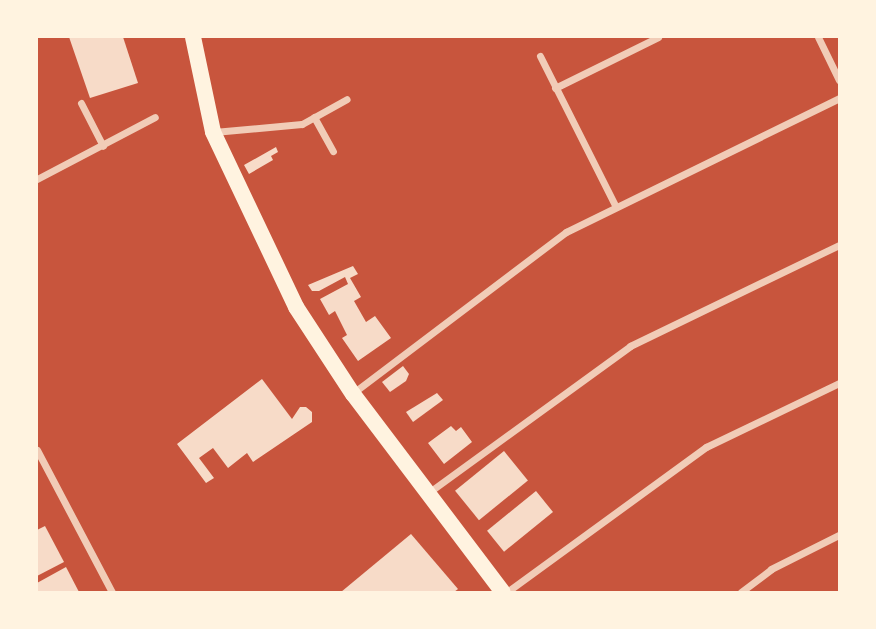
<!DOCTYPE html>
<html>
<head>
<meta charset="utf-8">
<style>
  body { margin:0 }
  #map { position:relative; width:876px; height:629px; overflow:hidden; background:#c8553d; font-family:Rubik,sans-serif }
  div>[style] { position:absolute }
  .building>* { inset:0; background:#f7dbc8; transform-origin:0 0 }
  .minor>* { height:7px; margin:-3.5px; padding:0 3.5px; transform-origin:3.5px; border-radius:3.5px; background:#f1ccb7 }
  .primary>* { height:16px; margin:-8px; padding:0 8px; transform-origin:8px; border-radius:8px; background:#fff3e0 }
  span { translate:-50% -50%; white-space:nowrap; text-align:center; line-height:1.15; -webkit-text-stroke:7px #fff3e0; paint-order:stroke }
  .frame { position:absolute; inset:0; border:38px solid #fff3e0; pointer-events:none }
</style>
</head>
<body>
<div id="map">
  <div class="building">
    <i style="clip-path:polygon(69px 37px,123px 37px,138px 83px,90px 98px)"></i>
    <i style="clip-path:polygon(276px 147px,278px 152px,271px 156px,273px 160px,249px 174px,244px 165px)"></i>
    <i style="clip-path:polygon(353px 266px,358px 274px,350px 278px,361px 297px,354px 301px,366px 322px,375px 316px,391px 338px,358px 361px,342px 338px,347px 335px,335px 311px,329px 315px,320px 299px,348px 284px,345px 277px,319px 291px,312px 291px,308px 285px)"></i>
    <i style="clip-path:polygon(403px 366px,409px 374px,406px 381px,390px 392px,382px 382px)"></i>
    <i style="clip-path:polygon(262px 379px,292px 419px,300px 407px,306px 407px,312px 412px,312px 422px,253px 462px,247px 453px,228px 468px,213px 448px,199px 458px,214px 478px,206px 483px,177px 444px)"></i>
    <i style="clip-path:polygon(437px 393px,443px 400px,413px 422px,406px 412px)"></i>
    <i style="clip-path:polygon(451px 426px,456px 431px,461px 427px,472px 442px,444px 464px,428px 443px)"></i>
    <i style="left:504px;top:451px;width:38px;height:63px;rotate:51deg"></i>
    <i style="left:536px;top:491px;width:27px;height:63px;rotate:51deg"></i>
    <i style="clip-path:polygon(45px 526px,64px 562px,37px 576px,37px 530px)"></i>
    <i style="clip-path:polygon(411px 534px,458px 589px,454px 592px,341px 592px)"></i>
    <i style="clip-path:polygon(66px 567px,79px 592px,37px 592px,37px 583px)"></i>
  </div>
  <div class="minor">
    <i style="left:818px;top:37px;width:48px;rotate:64deg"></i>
    <i style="left:540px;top:56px;width:169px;rotate:63.3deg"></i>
    <i style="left:555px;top:88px;width:115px;rotate:-26.3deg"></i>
    <i style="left:81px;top:103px;width:48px;rotate:62.9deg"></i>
    <i style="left:314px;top:117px;width:39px;rotate:61deg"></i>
    <i style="left:214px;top:132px;width:88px;rotate:-5.2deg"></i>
    <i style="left:302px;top:124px;width:51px;rotate:-29.1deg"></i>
    <i style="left:37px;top:179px;width:133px;rotate:-27.7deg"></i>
    <i style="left:353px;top:393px;width:267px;rotate:-37.1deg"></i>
    <i style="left:566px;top:232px;width:304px;rotate:-26.1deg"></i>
    <i style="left:37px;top:450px;width:161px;rotate:62.2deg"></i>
    <i style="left:428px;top:493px;width:250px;rotate:-36deg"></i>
    <i style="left:630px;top:346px;width:232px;rotate:-25.8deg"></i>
    <i style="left:507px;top:592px;width:246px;rotate:-36.1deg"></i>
    <i style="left:706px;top:447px;width:148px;rotate:-25.7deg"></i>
    <i style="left:741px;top:592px;width:38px;rotate:-37deg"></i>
    <i style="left:771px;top:569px;width:76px;rotate:-26.6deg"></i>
  </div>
  <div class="primary">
    <i style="left:193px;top:37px;width:97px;rotate:78.1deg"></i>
    <i style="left:213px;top:132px;width:194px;rotate:64.6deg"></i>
    <i style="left:296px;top:307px;width:104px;rotate:56.8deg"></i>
    <i style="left:353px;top:394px;width:248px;rotate:52.9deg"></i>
  </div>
  <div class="frame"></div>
</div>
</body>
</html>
